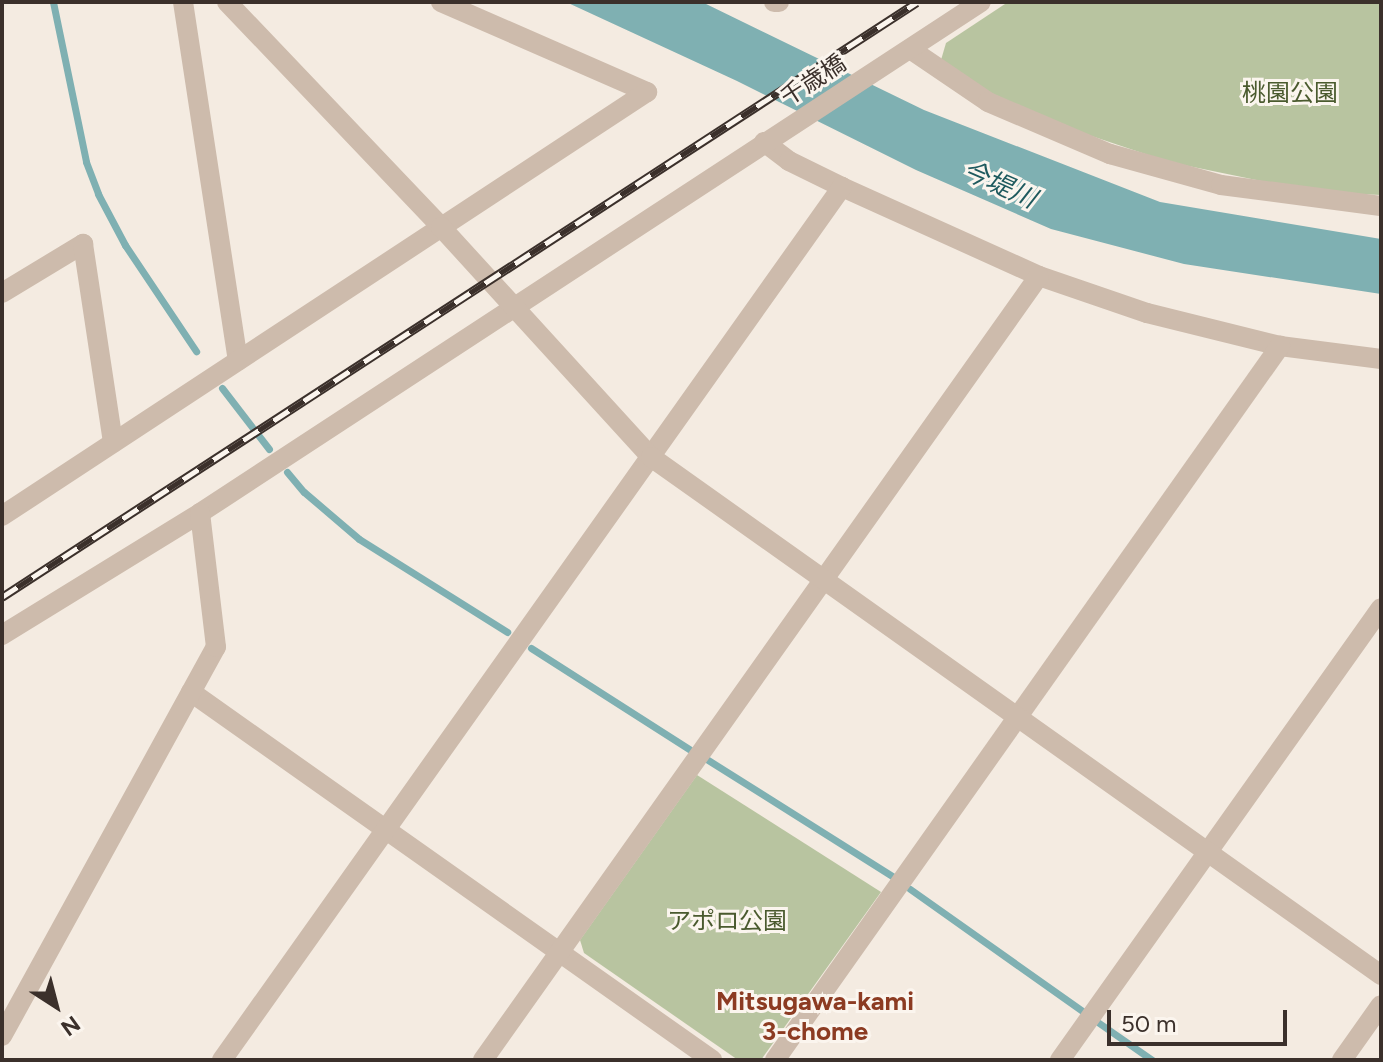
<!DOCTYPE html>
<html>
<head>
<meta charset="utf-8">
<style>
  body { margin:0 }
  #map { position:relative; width:1383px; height:1062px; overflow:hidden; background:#f4ebe1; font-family:Figtree,"Noto Sans JP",sans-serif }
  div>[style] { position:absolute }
  .green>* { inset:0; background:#b8c4a0 }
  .water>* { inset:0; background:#7fb0b2 }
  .stream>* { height:7px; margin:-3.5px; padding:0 3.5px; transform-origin:3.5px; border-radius:3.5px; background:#7fb0b2 }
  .minor>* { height:20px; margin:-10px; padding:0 10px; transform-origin:10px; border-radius:10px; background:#cdbbac }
  .tertiary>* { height:20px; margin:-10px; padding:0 10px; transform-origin:10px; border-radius:10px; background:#cdbbac }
  .rail>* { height:9px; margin-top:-4.5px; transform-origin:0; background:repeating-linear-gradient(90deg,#fbf5ee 0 18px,#3b302b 0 36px); box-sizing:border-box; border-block:2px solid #3b302b }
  span { translate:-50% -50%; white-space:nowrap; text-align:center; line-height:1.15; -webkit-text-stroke:6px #fbf5ee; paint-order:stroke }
  .street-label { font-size:24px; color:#3b302b }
  .park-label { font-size:24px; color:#4a5a2e }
  .water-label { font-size:26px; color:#1f5a5e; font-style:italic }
  .neighbourhood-label { font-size:26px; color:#8c3b22; font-weight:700 }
  .frame { position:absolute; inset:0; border:4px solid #3b302b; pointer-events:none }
  .north { position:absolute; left:16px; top:966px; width:80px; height:80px; -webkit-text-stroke:6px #fbf5ee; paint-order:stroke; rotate:144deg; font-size:22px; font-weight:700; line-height:32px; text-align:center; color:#3b302b }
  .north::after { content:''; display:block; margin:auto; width:28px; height:36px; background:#3b302b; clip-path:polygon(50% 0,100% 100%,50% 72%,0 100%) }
  .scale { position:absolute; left:1107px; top:1010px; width:180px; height:36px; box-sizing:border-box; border:4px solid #3b302b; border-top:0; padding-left:10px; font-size:24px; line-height:28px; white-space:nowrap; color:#3b302b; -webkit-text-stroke:6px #fbf5ee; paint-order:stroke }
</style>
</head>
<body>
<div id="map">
  <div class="green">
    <i style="clip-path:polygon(1008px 2px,1381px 2px,1381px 195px,1315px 192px,1169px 162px,1020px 112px,941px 60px,946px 43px)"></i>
    <i style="clip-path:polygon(697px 775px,881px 892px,761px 1060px,738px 1060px,584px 953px,580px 940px)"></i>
  </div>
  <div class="water">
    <i style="clip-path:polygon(566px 2px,702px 2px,924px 110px,1160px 202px,1381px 239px,1381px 294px,1184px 264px,1051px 229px,916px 170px,737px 81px)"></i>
  </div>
  <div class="stream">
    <i style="left:53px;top:2px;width:163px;rotate:78.3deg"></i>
    <i style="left:86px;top:162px;width:34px;rotate:69deg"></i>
    <i style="left:98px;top:194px;width:58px;rotate:62.1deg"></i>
    <i style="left:125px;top:245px;width:128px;rotate:56.2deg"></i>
    <i style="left:222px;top:388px;width:77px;rotate:52.4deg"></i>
    <i style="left:287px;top:472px;width:26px;rotate:50deg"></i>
    <i style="left:304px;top:492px;width:72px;rotate:40.5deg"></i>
    <i style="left:359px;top:539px;width:175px;rotate:32.1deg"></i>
    <i style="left:531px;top:648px;width:188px;rotate:32.6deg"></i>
    <i style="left:708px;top:760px;width:218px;rotate:32.2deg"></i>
    <i style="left:910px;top:889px;width:211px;rotate:35.3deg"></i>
    <i style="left:1099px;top:1023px;width:65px;rotate:34.9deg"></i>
  </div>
  <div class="minor">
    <i style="left:183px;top:2px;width:363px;rotate:81.3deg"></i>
    <i style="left:441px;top:2px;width:225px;rotate:23.6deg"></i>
    <i style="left:774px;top:2px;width:5px"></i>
    <i style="left:910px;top:49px;width:94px;rotate:34.2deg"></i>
    <i style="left:988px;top:102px;width:133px;rotate:23.1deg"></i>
    <i style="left:1110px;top:154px;width:115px;rotate:15.6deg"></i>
    <i style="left:1221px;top:185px;width:161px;rotate:7.5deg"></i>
    <i style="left:764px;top:142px;width:31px;rotate:37deg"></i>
    <i style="left:789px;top:161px;width:59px;rotate:26.1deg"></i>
    <i style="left:842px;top:187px;width:216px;rotate:24.3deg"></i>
    <i style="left:1039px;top:276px;width:114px;rotate:18.9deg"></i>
    <i style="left:1147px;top:313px;width:137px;rotate:13.9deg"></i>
    <i style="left:1280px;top:346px;width:102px;rotate:7.3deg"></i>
    <i style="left:2px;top:293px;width:95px;rotate:-31.2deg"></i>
    <i style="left:83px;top:244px;width:201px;rotate:81.4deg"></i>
    <i style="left:2px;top:516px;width:772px;rotate:-33.32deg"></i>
    <i style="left:2px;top:635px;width:233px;rotate:-31.6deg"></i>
    <i style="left:200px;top:513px;width:933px;rotate:-33.2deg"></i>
    <i style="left:191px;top:692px;width:638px;rotate:35.23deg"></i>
    <i style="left:2px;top:1036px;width:444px;rotate:-61.2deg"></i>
    <i style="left:216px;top:647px;width:135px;rotate:-96.8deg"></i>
    <i style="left:222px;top:1060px;width:1071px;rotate:-54.62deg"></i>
    <i style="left:483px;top:1060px;width:961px;rotate:-54.66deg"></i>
    <i style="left:775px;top:1060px;width:875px;rotate:-54.73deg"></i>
    <i style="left:1060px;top:1060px;width:554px;rotate:-54.62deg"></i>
    <i style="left:1342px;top:1060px;width:67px;rotate:-54.7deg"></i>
  </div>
  <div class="tertiary">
    <i style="left:227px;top:2px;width:311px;rotate:46.4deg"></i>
    <i style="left:441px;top:227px;width:311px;rotate:47.6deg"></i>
    <i style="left:651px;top:457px;width:895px;rotate:35.36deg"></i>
  </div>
  <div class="rail">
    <i style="left:2px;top:597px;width:1091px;rotate:-33.03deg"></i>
  </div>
  <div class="street-label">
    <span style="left:813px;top:80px;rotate:-33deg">千歳橋</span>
  </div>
  <div class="park-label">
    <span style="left:1290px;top:93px">桃園公園</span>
    <span style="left:727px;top:921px">アポロ公園</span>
  </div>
  <div class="water-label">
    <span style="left:999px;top:185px;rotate:24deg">今堤川</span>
  </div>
  <div class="neighbourhood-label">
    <span style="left:815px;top:1017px">Mitsugawa-kami<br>3-chome</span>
  </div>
  <div class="frame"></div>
  <div class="north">N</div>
  <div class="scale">50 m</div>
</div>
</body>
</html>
